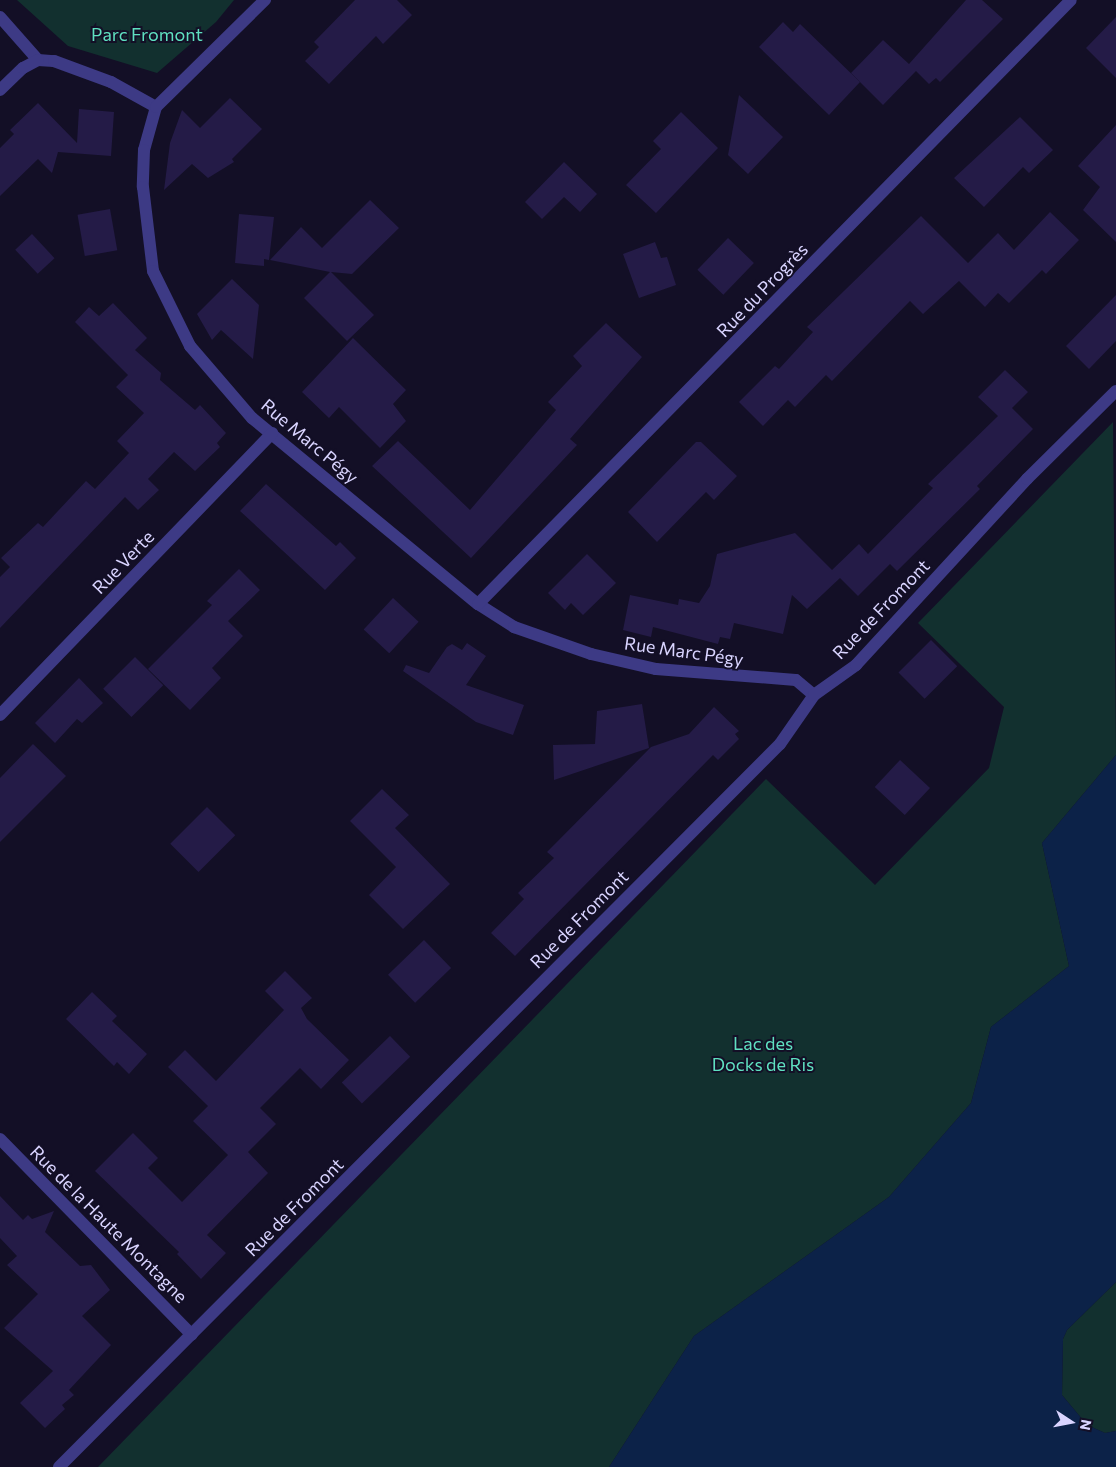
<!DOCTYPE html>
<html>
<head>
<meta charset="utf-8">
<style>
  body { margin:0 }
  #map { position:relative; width:1116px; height:1467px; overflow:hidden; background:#130f26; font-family:Commissioner,sans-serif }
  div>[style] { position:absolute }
  .green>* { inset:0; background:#12302f }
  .water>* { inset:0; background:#0c2248 }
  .building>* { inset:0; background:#241b47; transform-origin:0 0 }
  .minor>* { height:12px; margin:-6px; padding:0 6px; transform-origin:6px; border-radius:6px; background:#3d3a85 }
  span { translate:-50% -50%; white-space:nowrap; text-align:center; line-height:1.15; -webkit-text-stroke:4px #130f26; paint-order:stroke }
  .park-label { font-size:18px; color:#5fe0c0 }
  .street-label { font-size:18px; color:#d9d4ff }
  .north { position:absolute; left:1046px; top:1397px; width:50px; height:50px; -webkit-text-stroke:4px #130f26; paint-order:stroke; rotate:101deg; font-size:14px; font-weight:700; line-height:20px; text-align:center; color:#d9d4ff }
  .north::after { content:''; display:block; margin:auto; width:18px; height:22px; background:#d9d4ff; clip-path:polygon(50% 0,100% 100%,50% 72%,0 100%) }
</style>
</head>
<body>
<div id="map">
  <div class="green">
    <i style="clip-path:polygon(17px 0,234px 0,216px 22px,157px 73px,68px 46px)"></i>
    <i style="clip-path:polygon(1113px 422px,1116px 755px,1042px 843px,1069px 966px,991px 1027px,971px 1103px,889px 1197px,694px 1336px,609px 1467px,98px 1467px,766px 779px,875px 885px,989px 768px,1004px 707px,918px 623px)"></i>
    <i style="clip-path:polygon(1116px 1282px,1116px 1431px,1105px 1433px,1087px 1425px,1062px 1395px,1063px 1339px,1067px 1330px)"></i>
  </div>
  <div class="water">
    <i style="clip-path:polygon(1116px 755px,1116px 1282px,1067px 1330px,1063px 1339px,1062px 1395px,1087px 1425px,1105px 1433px,1116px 1431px,1116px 1467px,609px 1467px,694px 1336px,889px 1197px,971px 1103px,991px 1027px,1069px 966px,1042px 843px)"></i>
  </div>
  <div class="building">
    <i style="clip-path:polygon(355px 0,397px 0,412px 15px,383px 44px,376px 36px,329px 84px,305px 61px,319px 47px,314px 42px)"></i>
    <i style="clip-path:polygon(966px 0,982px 0,1003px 19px,940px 82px,936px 78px,929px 84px,916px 71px,883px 105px,851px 73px,883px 40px,909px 64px)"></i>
    <i style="clip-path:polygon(1116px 17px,1116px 78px,1086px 48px)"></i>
    <i style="clip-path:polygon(783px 22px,793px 32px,800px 24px,860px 82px,829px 115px,759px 47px)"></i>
    <i style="clip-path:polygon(739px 95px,783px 137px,748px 174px,728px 155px)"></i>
    <i style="clip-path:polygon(230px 98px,262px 129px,232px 159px,234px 162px,208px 178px,192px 164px,164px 190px,170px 143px,182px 110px,200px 128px)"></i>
    <i style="clip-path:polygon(38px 103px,77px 143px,79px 109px,114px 112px,111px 156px,58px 152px,52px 173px,38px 159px,0 196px,0 148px,14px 134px,10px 130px)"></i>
    <i style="clip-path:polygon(681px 112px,718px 148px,656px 213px,626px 185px,661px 149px,653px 141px)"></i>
    <i style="clip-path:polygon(1020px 117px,1053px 150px,1029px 173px,1023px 167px,984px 207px,954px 178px)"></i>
    <i style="clip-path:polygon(1116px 125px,1116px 242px,1083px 210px,1100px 187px,1078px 166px)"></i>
    <i style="clip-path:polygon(564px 162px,597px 194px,580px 212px,564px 197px,542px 219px,525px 202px)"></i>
    <i style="clip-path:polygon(370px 200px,399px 228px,352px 274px,331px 272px,374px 315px,347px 341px,304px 298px,330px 272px,270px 260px,301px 227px,322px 248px)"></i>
    <i style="left:110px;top:209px;width:42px;height:33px;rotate:80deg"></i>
    <i style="clip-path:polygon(1050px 212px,1079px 240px,1046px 274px,1042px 270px,1009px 303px,998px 293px,985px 307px,959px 281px,923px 314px,910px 301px,832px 381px,826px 375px,795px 407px,788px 400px,763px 426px,739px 402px,775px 366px,779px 369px,813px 332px,807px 327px,921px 216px,968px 263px,998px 233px,1014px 250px)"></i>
    <i style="clip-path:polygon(239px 214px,274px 217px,269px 260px,264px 259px,264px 266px,235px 263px)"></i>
    <i style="left:32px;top:234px;width:33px;height:23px;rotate:47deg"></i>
    <i style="left:728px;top:238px;width:36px;height:44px;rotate:44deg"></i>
    <i style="clip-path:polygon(655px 242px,661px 258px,667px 257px,676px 285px,639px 298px,623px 254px)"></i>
    <i style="clip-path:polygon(232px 279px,259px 305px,253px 359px,221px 330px,212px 340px,197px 314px)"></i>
    <i style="clip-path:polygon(1116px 295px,1116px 341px,1089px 369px,1066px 346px)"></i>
    <i style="clip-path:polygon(113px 303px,147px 338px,135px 350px,161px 373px,160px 380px,195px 410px,200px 405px,226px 433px,217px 443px,220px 447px,195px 471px,174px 452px,148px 479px,159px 490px,138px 510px,125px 497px,0 628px,0 577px,10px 567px,1px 558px,38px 523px,43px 527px,86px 481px,95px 489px,129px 453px,117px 441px,144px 413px,116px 387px,128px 375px,75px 322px,89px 307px,99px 316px)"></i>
    <i style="clip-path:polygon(606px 323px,642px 357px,570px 439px,577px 445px,471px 558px,372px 466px,398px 441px,470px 510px,556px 410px,548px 402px,582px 366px,573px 356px)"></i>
    <i style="clip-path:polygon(353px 338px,406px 390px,393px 404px,406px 421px,380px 448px,339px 407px,329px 418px,302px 392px)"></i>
    <i style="clip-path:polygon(1005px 370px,1028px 392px,1012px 408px,1033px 429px,977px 486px,980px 489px,897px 571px,890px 564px,858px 596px,840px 578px,807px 609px,792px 595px,783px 634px,734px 623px,730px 639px,720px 637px,718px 644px,653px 627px,651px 637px,623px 630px,630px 595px,678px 605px,679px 599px,699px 603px,710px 586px,717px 554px,795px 533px,832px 570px,859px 544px,868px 554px,933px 488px,928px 484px,998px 416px,978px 397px)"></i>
    <i style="clip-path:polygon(696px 442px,701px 442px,737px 476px,714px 500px,706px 492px,657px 542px,628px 512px)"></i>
    <i style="clip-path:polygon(266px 484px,336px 546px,340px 542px,356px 558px,325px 590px,240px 511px)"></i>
    <i style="clip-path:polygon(587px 554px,616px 583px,583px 615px,571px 603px,565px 610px,548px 593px)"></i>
    <i style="clip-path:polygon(239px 569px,260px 590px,228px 621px,243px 636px,212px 668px,221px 678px,190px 710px,148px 669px,212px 605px,207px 601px)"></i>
    <i style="left:393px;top:598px;width:35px;height:43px;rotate:43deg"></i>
    <i style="left:931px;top:640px;width:37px;height:46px;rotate:45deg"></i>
    <i style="clip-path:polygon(467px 643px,486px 656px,466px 685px,524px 705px,513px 735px,476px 722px,403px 671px,406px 665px,429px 673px,447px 647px,452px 644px,462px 650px)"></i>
    <i style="left:135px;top:657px;width:40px;height:45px;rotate:45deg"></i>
    <i style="clip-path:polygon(79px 678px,103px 703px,82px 723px,77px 719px,55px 743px,35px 723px)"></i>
    <i style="clip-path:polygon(642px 704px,649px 748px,554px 780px,553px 745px,595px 744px,597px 711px)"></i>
    <i style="clip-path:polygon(714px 707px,739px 731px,735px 734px,739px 739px,718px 760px,713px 755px,515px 956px,491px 933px,524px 899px,518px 893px,554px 858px,547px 852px,651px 747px,689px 734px)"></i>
    <i style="clip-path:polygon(33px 744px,66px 776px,0 842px,0 778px)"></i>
    <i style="left:900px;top:760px;width:41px;height:37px;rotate:43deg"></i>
    <i style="clip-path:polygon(382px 789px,409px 815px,395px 828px,450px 884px,403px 929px,369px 895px,396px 867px,350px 821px)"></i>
    <i style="left:207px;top:807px;width:40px;height:52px;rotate:45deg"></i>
    <i style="left:424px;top:940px;width:39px;height:50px;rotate:46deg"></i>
    <i style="clip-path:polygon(285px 971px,312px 998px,301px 1008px,307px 1019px,349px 1060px,321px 1089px,300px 1068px,260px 1108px,276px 1124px,248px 1152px,268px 1173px,207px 1235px,226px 1253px,201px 1279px,177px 1254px,179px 1252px,95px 1171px,133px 1133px,158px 1158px,148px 1168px,182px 1202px,228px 1155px,193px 1121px,208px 1106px,168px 1067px,185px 1050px,216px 1081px,284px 1010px,265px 991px)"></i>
    <i style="clip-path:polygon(92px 992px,117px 1016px,112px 1021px,147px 1054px,129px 1074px,117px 1062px,114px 1066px,66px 1019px)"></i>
    <i style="left:390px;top:1036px;width:29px;height:67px;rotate:46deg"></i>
    <i style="clip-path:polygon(0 1196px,23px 1220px,28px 1215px,32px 1219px,54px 1211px,45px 1232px,80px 1266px,91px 1265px,110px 1290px,82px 1316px,111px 1345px,69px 1390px,74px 1395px,62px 1405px,65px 1409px,45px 1428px,20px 1403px,53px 1371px,4px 1328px,38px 1294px,7px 1265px,17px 1256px,0 1238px)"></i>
  </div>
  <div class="minor">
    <i style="left:0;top:17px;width:57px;rotate:48.5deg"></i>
    <i style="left:38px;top:60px;width:16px;rotate:4deg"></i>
    <i style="left:54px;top:61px;width:61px;rotate:20.2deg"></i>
    <i style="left:111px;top:82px;width:51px;rotate:29.1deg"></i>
    <i style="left:0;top:90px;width:32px;rotate:-44deg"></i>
    <i style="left:23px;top:68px;width:17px;rotate:-28deg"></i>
    <i style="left:156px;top:107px;width:45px;rotate:105.6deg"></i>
    <i style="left:144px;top:150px;width:37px;rotate:92deg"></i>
    <i style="left:143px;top:187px;width:85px;rotate:83.2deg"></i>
    <i style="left:153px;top:271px;width:84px;rotate:63.7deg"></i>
    <i style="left:190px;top:346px;width:95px;rotate:49.3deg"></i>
    <i style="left:252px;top:418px;width:293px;rotate:39.5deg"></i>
    <i style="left:478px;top:604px;width:43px;rotate:32.6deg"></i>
    <i style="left:514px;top:627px;width:82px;rotate:19.3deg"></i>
    <i style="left:591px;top:654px;width:67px;rotate:13deg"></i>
    <i style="left:656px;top:669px;width:140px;rotate:4.5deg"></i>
    <i style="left:796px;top:680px;width:23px;rotate:40deg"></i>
    <i style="left:156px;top:107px;width:153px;rotate:-44.5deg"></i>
    <i style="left:478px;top:604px;width:846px;rotate:-45.53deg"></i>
    <i style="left:0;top:715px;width:392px;rotate:-46deg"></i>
    <i style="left:0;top:1139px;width:274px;rotate:45.6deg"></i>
    <i style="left:59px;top:1467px;width:1021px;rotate:-45.08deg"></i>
    <i style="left:780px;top:744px;width:60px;rotate:-55.2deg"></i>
    <i style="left:814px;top:695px;width:52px;rotate:-35.5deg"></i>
    <i style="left:856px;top:665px;width:253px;rotate:-47.4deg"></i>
    <i style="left:1027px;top:479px;width:125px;rotate:-44.7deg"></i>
  </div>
  <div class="park-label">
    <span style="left:147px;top:34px">Parc Fromont</span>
    <span style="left:763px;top:1054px">Lac des<br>Docks de Ris</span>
  </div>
  <div class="street-label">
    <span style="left:762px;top:290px;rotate:-46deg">Rue du Progrès</span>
    <span style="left:310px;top:441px;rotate:40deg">Rue Marc Pégy</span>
    <span style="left:123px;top:562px;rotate:-46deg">Rue Verte</span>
    <span style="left:881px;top:609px;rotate:-46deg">Rue de Fromont</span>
    <span style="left:684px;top:651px;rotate:8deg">Rue Marc Pégy</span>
    <span style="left:579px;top:919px;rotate:-45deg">Rue de Fromont</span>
    <span style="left:294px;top:1207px;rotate:-45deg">Rue de Fromont</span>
    <span style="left:109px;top:1224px;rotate:45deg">Rue de la Haute Montagne</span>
  </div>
  <div class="north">N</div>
</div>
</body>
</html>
